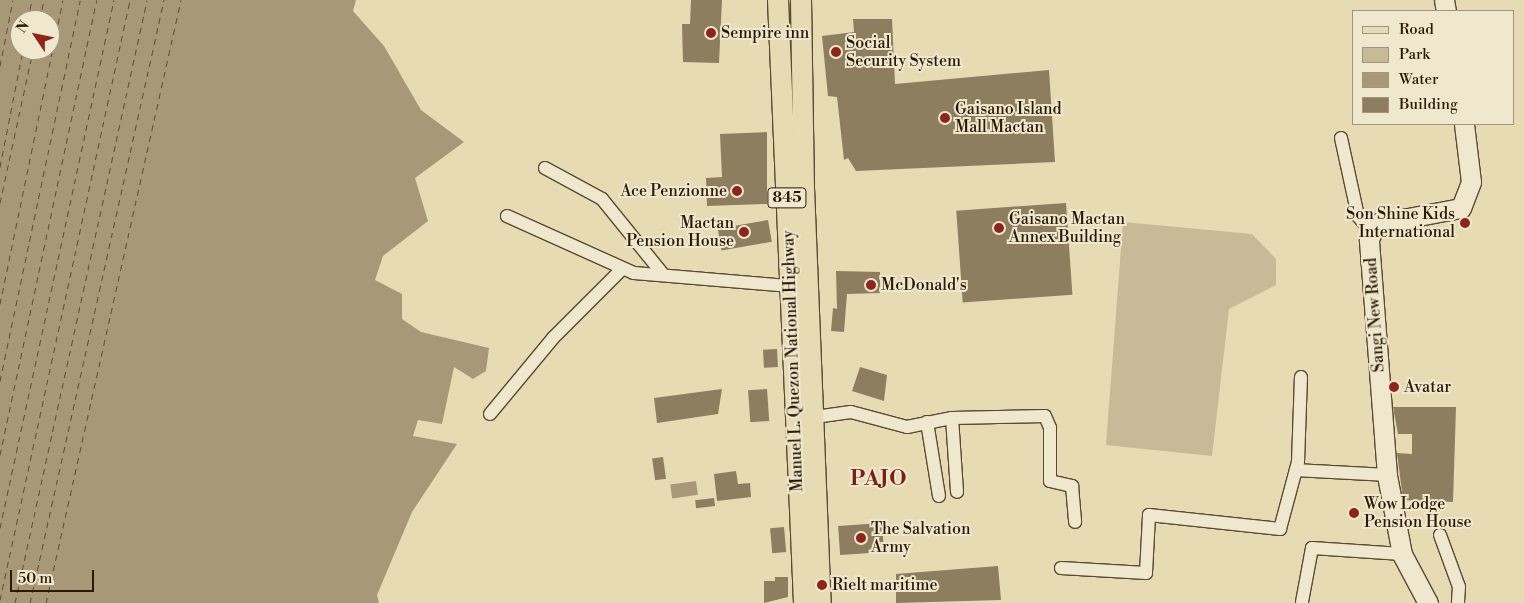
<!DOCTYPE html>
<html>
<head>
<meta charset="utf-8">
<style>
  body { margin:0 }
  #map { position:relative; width:1524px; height:603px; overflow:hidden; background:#e7dbb4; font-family:"Libre Bodoni",serif }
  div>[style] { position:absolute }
  .green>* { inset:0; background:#c7ba96 }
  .water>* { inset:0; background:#a79978; transform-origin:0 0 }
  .ferry>* { height:1px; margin-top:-0.5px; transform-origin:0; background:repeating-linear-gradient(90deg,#5d4c33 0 6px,transparent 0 11px) }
  .building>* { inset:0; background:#8d7e60; transform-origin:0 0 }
  .roads { filter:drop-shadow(1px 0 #5a4a31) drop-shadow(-1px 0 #5a4a31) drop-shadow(0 1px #5a4a31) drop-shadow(0 -1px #5a4a31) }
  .street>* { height:12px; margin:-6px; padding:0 6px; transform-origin:6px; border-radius:6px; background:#efe8ce }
  .secondary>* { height:19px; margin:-9.5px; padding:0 9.5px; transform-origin:9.5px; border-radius:9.5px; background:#efe8ce }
  .primary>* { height:20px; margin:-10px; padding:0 10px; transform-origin:10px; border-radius:10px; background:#e7dbb4 }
  .dots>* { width:14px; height:14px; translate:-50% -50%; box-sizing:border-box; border:2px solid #efe8ce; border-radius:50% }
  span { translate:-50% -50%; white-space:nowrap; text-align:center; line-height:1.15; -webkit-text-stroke:4px #efe8ce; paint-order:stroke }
  .shield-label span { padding:1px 4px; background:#efe8ce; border:1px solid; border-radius:4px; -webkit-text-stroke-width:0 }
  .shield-label { font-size:15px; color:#2b1905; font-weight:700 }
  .poi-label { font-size:16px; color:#2b1905 }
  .left { translate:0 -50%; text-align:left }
  .right { translate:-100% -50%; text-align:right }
  .street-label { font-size:16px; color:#2b1905 }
  .district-label { font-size:21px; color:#7a1f14; font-weight:700; letter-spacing:1px }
  .legend { position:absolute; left:1352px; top:10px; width:162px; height:115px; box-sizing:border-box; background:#efe8ce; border:1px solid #a1957e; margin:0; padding:6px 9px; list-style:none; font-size:15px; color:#2b1905 }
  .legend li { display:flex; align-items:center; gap:10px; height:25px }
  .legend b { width:25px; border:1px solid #a1957e }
  .north { position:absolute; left:10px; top:10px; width:50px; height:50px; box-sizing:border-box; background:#efe8ce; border:1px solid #a1957e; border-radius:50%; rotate:304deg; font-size:14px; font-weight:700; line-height:20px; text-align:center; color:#2b1905 }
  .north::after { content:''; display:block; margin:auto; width:18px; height:22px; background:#8f2418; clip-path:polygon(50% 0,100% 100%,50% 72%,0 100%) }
  .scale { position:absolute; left:10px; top:570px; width:84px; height:22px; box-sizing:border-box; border:2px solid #2b1905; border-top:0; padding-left:6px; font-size:15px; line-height:18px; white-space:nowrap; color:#2b1905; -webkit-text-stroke:4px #efe8ce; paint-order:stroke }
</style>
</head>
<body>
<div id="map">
  <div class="green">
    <i style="clip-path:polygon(1123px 222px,1252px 234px,1276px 259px,1276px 285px,1229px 309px,1212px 456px,1106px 445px)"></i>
  </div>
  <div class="water">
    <i style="clip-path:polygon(evenodd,0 0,356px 0,353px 11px,384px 46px,421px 110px,464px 142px,415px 178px,428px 221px,383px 256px,375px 280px,402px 294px,402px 319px,421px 332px,489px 348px,486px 371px,473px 379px,454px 367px,442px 424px,418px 420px,413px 436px,457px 444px,412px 512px,377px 595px,379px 603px,0 603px,0 0,20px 20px,50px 20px,50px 50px,20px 50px,20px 20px)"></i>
    <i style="left:696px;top:481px;width:14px;height:26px;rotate:82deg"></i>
  </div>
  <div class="ferry">
    <i style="left:28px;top:20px;width:20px;rotate:-79deg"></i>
    <i style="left:40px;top:20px;width:20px;rotate:-79deg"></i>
    <i style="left:0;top:66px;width:67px;rotate:-78.9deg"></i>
    <i style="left:0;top:167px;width:119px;rotate:-78.9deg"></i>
    <i style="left:0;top:203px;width:157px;rotate:-77.8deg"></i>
    <i style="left:0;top:304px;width:310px;rotate:-78.3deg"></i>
    <i style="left:0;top:381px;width:389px;rotate:-78.1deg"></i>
    <i style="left:0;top:455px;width:465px;rotate:-78deg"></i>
    <i style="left:0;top:528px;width:540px;rotate:-77.82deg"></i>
    <i style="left:0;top:600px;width:614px;rotate:-77.77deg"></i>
    <i style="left:15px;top:603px;width:617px;rotate:-77.65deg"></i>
    <i style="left:30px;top:603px;width:618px;rotate:-77.47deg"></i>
    <i style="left:46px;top:603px;width:618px;rotate:-77.38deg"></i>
  </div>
  <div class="building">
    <i style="clip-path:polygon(691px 0,722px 0,719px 63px,683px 62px,682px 24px,690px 24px)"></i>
    <i style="clip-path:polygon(853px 19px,892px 19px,895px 84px,1049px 70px,1055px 162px,856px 171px,848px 158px,844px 160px,837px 97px,828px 96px,822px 36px,854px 32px)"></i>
    <i style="clip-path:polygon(767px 132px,767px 204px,707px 206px,706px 178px,722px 177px,720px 134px)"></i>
    <i style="left:1066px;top:203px;width:92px;height:110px;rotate:86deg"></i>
    <i style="left:768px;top:220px;width:22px;height:51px;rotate:80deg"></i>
    <i style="clip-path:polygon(836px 271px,880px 272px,880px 293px,847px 294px,844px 332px,831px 331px,833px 308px,837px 309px)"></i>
    <i style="left:777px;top:349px;width:18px;height:14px;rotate:87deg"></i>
    <i style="clip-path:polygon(860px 367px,887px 375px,884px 401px,852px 391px)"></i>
    <i style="clip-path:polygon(722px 389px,718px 414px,657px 423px,654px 398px)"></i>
    <i style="left:767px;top:389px;width:32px;height:19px;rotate:86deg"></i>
    <i style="clip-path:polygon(1393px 407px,1456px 407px,1453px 502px,1403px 500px,1397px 453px,1412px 454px,1412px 434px,1398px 434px)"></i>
    <i style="left:663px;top:457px;width:22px;height:11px;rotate:82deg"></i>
    <i style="clip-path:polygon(736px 471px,738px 484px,750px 483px,751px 497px,717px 501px,714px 474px)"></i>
    <i style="left:714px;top:498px;width:8px;height:19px;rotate:83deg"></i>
    <i style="left:882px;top:523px;width:29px;height:44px;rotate:86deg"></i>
    <i style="left:784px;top:527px;width:25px;height:14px;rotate:85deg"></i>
    <i style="clip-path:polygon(998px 566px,1001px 600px,896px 603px,896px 574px)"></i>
    <i style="clip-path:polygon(775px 577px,788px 577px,788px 597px,764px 603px,764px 581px,775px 581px)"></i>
  </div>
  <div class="roads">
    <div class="street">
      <i style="left:1341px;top:138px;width:80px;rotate:77.7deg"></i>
      <i style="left:1358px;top:216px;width:21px;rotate:51deg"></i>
      <i style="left:545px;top:168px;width:65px;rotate:28.5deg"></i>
      <i style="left:602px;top:199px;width:95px;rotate:51deg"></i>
      <i style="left:507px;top:216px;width:139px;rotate:24.2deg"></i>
      <i style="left:634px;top:273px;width:157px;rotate:4.8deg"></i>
      <i style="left:490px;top:414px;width:99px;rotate:-50.3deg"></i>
      <i style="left:553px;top:338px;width:98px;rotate:-45deg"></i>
      <i style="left:815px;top:417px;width:36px;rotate:-8deg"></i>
      <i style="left:851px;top:412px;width:58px;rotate:15deg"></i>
      <i style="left:907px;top:427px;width:46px;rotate:-11.3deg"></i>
      <i style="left:952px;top:418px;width:93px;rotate:-1.2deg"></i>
      <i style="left:1045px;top:416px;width:13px;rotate:67deg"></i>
      <i style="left:1050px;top:428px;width:53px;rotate:90deg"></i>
      <i style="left:1050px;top:481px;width:23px;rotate:13deg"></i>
      <i style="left:1072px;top:486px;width:36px;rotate:85deg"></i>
      <i style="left:952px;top:418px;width:74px;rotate:86.1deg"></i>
      <i style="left:927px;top:422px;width:75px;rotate:80.8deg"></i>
      <i style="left:1296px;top:470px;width:91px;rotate:3.1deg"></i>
      <i style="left:1440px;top:535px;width:55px;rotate:69.9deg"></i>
      <i style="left:1459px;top:587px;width:16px;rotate:94deg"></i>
      <i style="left:1061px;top:568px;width:85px;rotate:3.4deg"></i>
      <i style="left:1146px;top:573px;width:58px;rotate:-87deg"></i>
      <i style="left:1149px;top:515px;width:132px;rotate:6.1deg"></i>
      <i style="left:1280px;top:529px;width:69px;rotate:-75deg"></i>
      <i style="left:1298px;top:462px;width:85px;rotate:-88deg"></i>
      <i style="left:1302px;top:602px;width:55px;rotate:-79.5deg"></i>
      <i style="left:1312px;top:548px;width:90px;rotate:3.8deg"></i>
    </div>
    <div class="secondary">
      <i style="left:1444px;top:0;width:11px;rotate:80deg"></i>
      <i style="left:1428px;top:603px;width:55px;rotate:-118deg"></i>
      <i style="left:1402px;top:554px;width:80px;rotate:-100.8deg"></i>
      <i style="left:1387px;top:475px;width:237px;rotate:-94.4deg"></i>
      <i style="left:1369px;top:239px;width:17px;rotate:-65deg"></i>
      <i style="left:1376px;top:224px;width:86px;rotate:-10.7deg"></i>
      <i style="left:1461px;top:208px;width:28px;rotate:-69deg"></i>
      <i style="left:1471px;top:182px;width:58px;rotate:-96.9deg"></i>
    </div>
    <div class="primary">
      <i style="left:778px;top:0;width:604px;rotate:87.53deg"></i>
      <i style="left:801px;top:0;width:188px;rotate:89.1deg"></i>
      <i style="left:804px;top:188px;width:415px;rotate:87.7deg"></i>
    </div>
  </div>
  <div class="dots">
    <i style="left:711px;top:33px;background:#8f2418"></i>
    <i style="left:836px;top:52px;background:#8f2418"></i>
    <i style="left:945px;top:118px;background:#8f2418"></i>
    <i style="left:737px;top:191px;background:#8f2418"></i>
    <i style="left:1465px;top:223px;background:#8f2418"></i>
    <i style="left:999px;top:228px;background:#8f2418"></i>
    <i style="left:744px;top:232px;background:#8f2418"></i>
    <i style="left:871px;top:285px;background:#8f2418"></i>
    <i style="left:1394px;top:387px;background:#8f2418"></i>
    <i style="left:1354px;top:513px;background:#8f2418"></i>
    <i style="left:861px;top:538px;background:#8f2418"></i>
    <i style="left:822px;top:585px;background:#8f2418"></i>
  </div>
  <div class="shield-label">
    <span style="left:787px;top:198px">845</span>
  </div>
  <div class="poi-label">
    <span class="left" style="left:721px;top:33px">Sempire inn</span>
    <span class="left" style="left:846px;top:52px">Social<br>Security System</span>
    <span class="left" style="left:955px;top:118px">Gaisano Island<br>Mall Mactan</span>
    <span class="right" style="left:727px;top:191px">Ace Penzionne</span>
    <span class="right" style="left:1455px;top:223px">Son Shine Kids<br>International</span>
    <span class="left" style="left:1009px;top:228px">Gaisano Mactan<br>Annex Building</span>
    <span class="right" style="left:734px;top:232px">Mactan<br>Pension House</span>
    <span class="left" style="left:881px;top:285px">McDonald's</span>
    <span class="left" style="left:1404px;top:387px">Avatar</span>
    <span class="left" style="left:1364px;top:513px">Wow Lodge<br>Pension House</span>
    <span class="left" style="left:871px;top:538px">The Salvation<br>Army</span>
    <span class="left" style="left:832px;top:585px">Rielt maritime</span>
  </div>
  <div class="street-label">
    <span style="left:1375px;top:315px;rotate:-94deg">Sangi New Road</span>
    <span style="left:793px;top:361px;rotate:-92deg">Manuel L. Quezon National Highway</span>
  </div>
  <div class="district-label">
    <span style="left:879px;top:479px">PAJO</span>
  </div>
  <ul class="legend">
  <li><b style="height:6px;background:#e7dbb4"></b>Road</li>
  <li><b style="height:14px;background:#c7ba96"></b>Park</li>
  <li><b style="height:14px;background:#a79978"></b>Water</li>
  <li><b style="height:14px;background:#8d7e60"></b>Building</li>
  </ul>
  <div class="north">N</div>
  <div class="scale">50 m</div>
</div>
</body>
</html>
